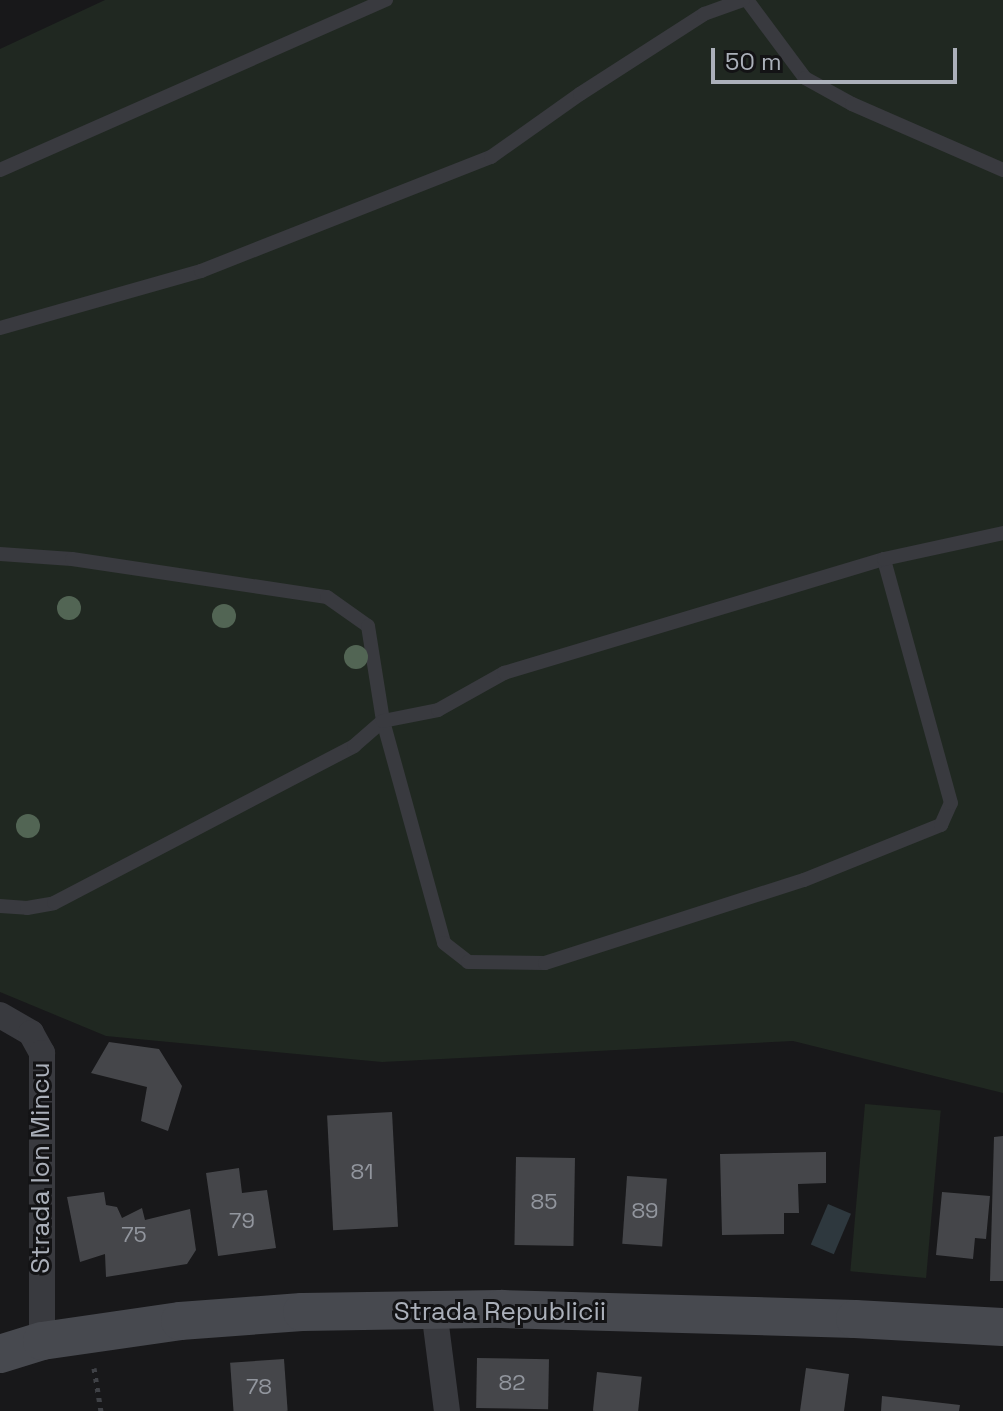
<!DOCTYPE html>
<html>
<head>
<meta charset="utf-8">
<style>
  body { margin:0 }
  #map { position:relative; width:1003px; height:1411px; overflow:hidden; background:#18181a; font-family:"Space Grotesk",sans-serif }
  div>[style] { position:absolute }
  .green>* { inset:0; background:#202821; transform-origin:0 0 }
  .water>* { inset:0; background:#2e383e; transform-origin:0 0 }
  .building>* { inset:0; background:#45464a; transform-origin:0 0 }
  .path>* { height:5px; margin-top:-2.5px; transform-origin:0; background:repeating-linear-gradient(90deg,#3f4146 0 4px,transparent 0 10px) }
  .lane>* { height:14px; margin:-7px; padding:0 7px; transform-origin:7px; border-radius:7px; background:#393a3f }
  .street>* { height:26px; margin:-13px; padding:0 13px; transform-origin:13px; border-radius:13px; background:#393a3f }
  .secondary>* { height:38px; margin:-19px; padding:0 19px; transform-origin:19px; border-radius:19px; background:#47494f }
  .trees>* { width:24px; height:24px; margin:-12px; border-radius:50%; background:#526554 }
  span { translate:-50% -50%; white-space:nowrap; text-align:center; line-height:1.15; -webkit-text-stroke:6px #131315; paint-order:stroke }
  .number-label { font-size:22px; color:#92969e }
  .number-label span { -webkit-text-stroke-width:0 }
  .street-label { font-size:26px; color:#abb0ba }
  .scale { position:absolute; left:711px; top:48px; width:246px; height:36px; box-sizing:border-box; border:4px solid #abb0ba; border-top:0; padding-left:10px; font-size:24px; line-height:28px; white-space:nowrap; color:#abb0ba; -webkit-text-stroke:6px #131315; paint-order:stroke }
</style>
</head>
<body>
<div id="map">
  <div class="green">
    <i style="clip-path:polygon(105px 0,1003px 0,1003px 1093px,793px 1041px,382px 1062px,106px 1036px,0 992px,0 49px)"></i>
    <i style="left:865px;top:1104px;width:76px;height:168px;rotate:5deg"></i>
  </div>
  <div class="water">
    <i style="left:828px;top:1204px;width:25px;height:44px;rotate:23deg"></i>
  </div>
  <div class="building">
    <i style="clip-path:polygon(109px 1042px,159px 1049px,182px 1086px,168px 1131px,141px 1121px,147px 1087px,91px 1073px)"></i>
    <i style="left:392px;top:1112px;width:115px;height:65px;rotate:87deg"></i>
    <i style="clip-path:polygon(1003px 1136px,1003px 1281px,990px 1281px,994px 1137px)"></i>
    <i style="clip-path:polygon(826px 1152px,826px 1183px,798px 1184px,799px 1213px,784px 1213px,784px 1234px,722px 1235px,720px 1154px)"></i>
    <i style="left:516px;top:1157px;width:59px;height:88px;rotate:1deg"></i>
    <i style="clip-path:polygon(239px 1168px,242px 1193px,267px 1190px,276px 1248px,218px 1256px,206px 1173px)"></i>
    <i style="left:627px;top:1176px;width:40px;height:68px;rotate:4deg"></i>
    <i style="clip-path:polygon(104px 1192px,106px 1205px,117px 1207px,122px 1218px,142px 1208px,145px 1220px,190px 1209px,196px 1250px,187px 1264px,106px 1277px,105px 1254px,80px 1262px,67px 1197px)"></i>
    <i style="clip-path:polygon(942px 1192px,990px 1196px,986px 1239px,975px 1238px,973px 1259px,936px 1255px)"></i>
    <i style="left:477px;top:1358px;width:72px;height:50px;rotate:1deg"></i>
    <i style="left:284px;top:1359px;width:52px;height:54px;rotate:86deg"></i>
    <i style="clip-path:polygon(806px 1368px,849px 1374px,844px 1411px,800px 1411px)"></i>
    <i style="left:597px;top:1372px;width:45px;height:39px;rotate:6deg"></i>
    <i style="clip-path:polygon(882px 1396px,960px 1405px,959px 1411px,881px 1411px)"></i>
  </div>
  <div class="path">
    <i style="left:94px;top:1368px;width:44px;rotate:80.8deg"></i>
  </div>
  <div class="lane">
    <i style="left:747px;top:0;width:97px;rotate:53.4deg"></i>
    <i style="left:805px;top:78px;width:54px;rotate:29deg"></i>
    <i style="left:852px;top:104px;width:165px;rotate:23.6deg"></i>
    <i style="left:0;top:170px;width:422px;rotate:-23.8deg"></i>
    <i style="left:0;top:328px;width:209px;rotate:-15.8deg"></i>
    <i style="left:201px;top:271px;width:312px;rotate:-21.5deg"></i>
    <i style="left:491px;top:157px;width:109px;rotate:-35.3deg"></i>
    <i style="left:580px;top:94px;width:148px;rotate:-32.8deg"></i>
    <i style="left:704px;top:14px;width:41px;rotate:-19.7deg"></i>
    <i style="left:0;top:554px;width:72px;rotate:4deg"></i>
    <i style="left:72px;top:559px;width:258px;rotate:8.5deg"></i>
    <i style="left:327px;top:597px;width:50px;rotate:35.3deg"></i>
    <i style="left:368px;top:626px;width:96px;rotate:81deg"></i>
    <i style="left:383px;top:721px;width:230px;rotate:74.6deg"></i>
    <i style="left:444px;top:943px;width:31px;rotate:38deg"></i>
    <i style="left:468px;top:962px;width:77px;rotate:0.7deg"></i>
    <i style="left:545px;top:963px;width:272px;rotate:-17.8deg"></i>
    <i style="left:804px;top:880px;width:148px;rotate:-21.9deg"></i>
    <i style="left:941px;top:825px;width:24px;rotate:-66deg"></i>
    <i style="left:951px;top:803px;width:253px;rotate:-105.4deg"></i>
    <i style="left:0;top:906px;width:27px;rotate:4deg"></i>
    <i style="left:27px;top:908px;width:27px;rotate:-10deg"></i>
    <i style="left:54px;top:903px;width:339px;rotate:-27.6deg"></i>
    <i style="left:354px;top:746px;width:38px;rotate:-41deg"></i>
    <i style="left:383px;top:721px;width:56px;rotate:-11.3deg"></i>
    <i style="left:438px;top:710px;width:76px;rotate:-29.3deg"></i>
    <i style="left:504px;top:673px;width:397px;rotate:-16.7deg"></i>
    <i style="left:884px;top:559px;width:122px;rotate:-12.3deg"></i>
  </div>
  <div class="street">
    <i style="left:0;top:1015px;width:36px;rotate:30deg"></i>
    <i style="left:31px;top:1033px;width:23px;rotate:61deg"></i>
    <i style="left:42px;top:1053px;width:288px;rotate:90deg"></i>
    <i style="left:434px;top:1310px;width:102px;rotate:82.7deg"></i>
  </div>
  <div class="secondary">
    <i style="left:0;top:1354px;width:44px;rotate:-17.2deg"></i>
    <i style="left:42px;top:1341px;width:139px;rotate:-8.2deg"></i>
    <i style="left:180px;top:1321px;width:122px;rotate:-4.2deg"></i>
    <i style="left:302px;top:1312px;width:199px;rotate:-0.9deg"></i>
    <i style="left:501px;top:1309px;width:354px;rotate:1.6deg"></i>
    <i style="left:855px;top:1319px;width:148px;rotate:3.1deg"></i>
  </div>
  <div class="trees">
    <i style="left:69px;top:608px"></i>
    <i style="left:224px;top:616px"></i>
    <i style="left:356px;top:657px"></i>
    <i style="left:28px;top:826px"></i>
  </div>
  <div class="number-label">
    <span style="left:362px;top:1172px">81</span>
    <span style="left:544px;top:1202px">85</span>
    <span style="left:645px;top:1211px">89</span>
    <span style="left:242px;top:1221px">79</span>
    <span style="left:134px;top:1235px">75</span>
    <span style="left:512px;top:1383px">82</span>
    <span style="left:259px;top:1387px">78</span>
  </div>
  <div class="street-label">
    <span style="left:41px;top:1168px;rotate:-90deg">Strada Ion Mincu</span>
    <span style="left:500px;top:1312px">Strada Republicii</span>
  </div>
  <div class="scale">50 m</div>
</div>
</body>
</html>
